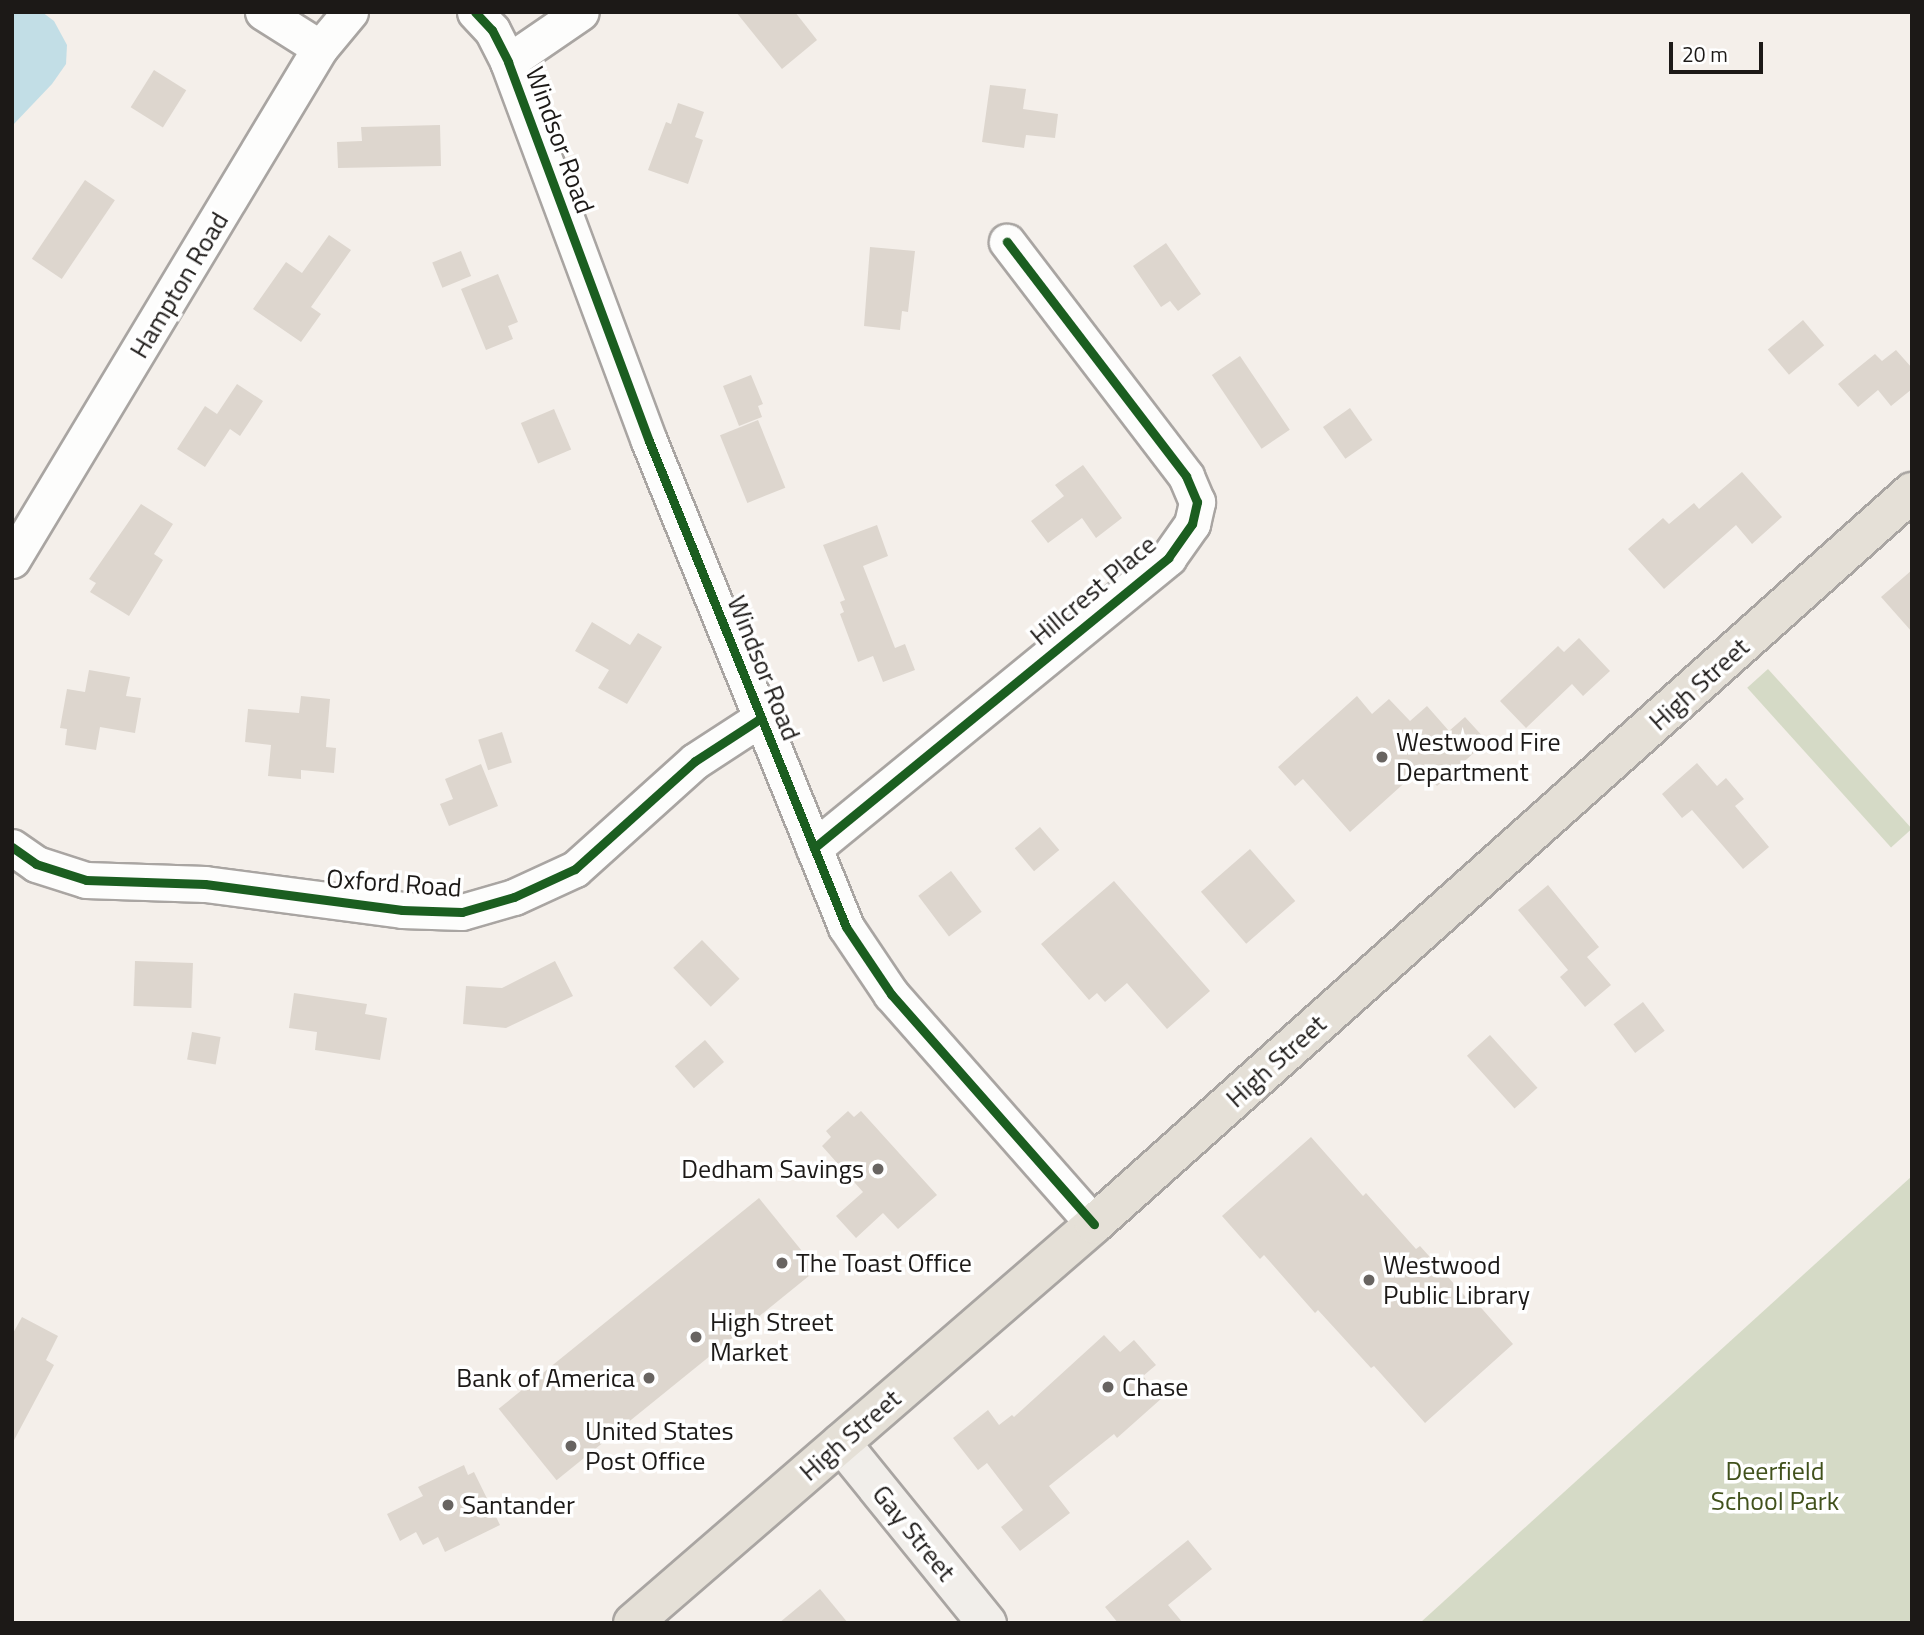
<!DOCTYPE html>
<html>
<head>
<meta charset="utf-8">
<style>
  body { margin:0 }
  #map { position:relative; width:1924px; height:1635px; overflow:hidden; background:#f4efea; font-family:"Titillium Web",sans-serif }
  div>[style] { position:absolute }
  .green>* { inset:0; background:#d5dac6; transform-origin:0 0 }
  .water>* { inset:0; background:#c2dee6 }
  .building>* { inset:0; background:#ddd6ce; transform-origin:0 0 }
  .roads { filter:drop-shadow(2px 0 #a9a5a2) drop-shadow(-2px 0 #a9a5a2) drop-shadow(0 2px #a9a5a2) drop-shadow(0 -2px #a9a5a2) }
  .street>* { height:35px; margin:-17.5px; padding:0 17.5px; transform-origin:17.5px; border-radius:17.5px; background:#fdfdfc }
  .secondary>* { height:38px; margin:-19px; padding:0 19px; transform-origin:19px; border-radius:19px; background:#f1eeea }
  .primary>* { height:38px; margin:-19px; padding:0 19px; transform-origin:19px; border-radius:19px; background:#e5e0d7 }
  .cycleway>* { height:9px; margin:-4.5px; padding:0 4.5px; transform-origin:4.5px; border-radius:4.5px; background:#1b5e20 }
  .dots>* { width:19px; height:19px; translate:-50% -50%; box-sizing:border-box; border:4px solid #fff; border-radius:50% }
  span { translate:-50% -50%; white-space:nowrap; text-align:center; line-height:1.15; -webkit-text-stroke:7px #fff; paint-order:stroke }
  .street-label { font-size:26px; color:#1c1917 }
  .poi-label { font-size:26px; color:#1c1917 }
  .left { translate:0 -50%; text-align:left }
  .right { translate:-100% -50%; text-align:right }
  .park-label { font-size:26px; color:#41511c }
  .frame { position:absolute; inset:0; border:14px solid #1c1917; pointer-events:none }
  .scale { position:absolute; left:1669px; top:42px; width:94px; height:32px; box-sizing:border-box; border:4px solid #1c1917; border-top:0; padding-left:9px; font-size:21px; line-height:24px; white-space:nowrap; color:#1c1917; -webkit-text-stroke:5px #fff; paint-order:stroke }
</style>
</head>
<body>
<div id="map">
  <div class="green">
    <i style="left:1768px;top:669px;width:215px;height:28px;rotate:48deg"></i>
    <i style="clip-path:polygon(1912px 1176px,1912px 1623px,1422px 1623px,1421px 1622px)"></i>
  </div>
  <div class="water">
    <i style="clip-path:polygon(12px 12px,42px 12px,54px 21px,67px 45px,66px 64px,52px 84px,12px 126px)"></i>
  </div>
  <div class="building">
    <i style="clip-path:polygon(736px 12px,795px 12px,817px 40px,782px 69px)"></i>
    <i style="left:154px;top:70px;width:38px;height:44px;rotate:32deg"></i>
    <i style="clip-path:polygon(990px 85px,1026px 89px,1023px 109px,1058px 114px,1055px 138px,1026px 135px,1024px 148px,982px 142px)"></i>
    <i style="clip-path:polygon(678px 103px,704px 112px,695px 137px,703px 140px,688px 184px,648px 170px,666px 122px,671px 124px)"></i>
    <i style="clip-path:polygon(440px 125px,441px 166px,338px 168px,337px 142px,362px 141px,361px 127px)"></i>
    <i style="left:85px;top:180px;width:36px;height:95px;rotate:34deg"></i>
    <i style="clip-path:polygon(329px 235px,351px 250px,311px 307px,321px 314px,301px 342px,253px 309px,286px 262px,302px 273px)"></i>
    <i style="clip-path:polygon(1166px 243px,1201px 294px,1178px 311px,1170px 301px,1161px 307px,1133px 266px)"></i>
    <i style="clip-path:polygon(870px 247px,915px 251px,908px 312px,902px 311px,900px 330px,864px 326px)"></i>
    <i style="left:461px;top:251px;width:27px;height:31px;rotate:68deg"></i>
    <i style="clip-path:polygon(498px 274px,518px 322px,508px 326px,513px 339px,486px 350px,461px 289px)"></i>
    <i style="left:1803px;top:320px;width:33px;height:46px;rotate:50deg"></i>
    <i style="clip-path:polygon(1896px 350px,1912px 368px,1912px 389px,1891px 406px,1878px 390px,1858px 407px,1838px 384px,1875px 354px,1882px 361px)"></i>
    <i style="left:1240px;top:356px;width:89px;height:34px;rotate:56deg"></i>
    <i style="clip-path:polygon(751px 375px,763px 404px,758px 406px,762px 417px,739px 426px,723px 386px)"></i>
    <i style="clip-path:polygon(237px 384px,263px 401px,240px 436px,230px 429px,205px 467px,177px 449px,205px 406px,217px 414px)"></i>
    <i style="left:1350px;top:408px;width:39px;height:33px;rotate:55deg"></i>
    <i style="left:554px;top:409px;width:44px;height:36px;rotate:67deg"></i>
    <i style="left:758px;top:420px;width:73px;height:41px;rotate:68deg"></i>
    <i style="clip-path:polygon(1083px 465px,1122px 518px,1096px 538px,1082px 518px,1048px 543px,1031px 521px,1064px 496px,1055px 485px)"></i>
    <i style="clip-path:polygon(1742px 472px,1782px 517px,1752px 544px,1736px 525px,1664px 589px,1628px 549px,1663px 518px,1669px 524px,1694px 503px,1699px 509px)"></i>
    <i style="clip-path:polygon(141px 504px,173px 524px,154px 554px,163px 560px,129px 616px,90px 592px,96px 583px,89px 579px)"></i>
    <i style="clip-path:polygon(877px 525px,888px 556px,863px 566px,895px 648px,905px 644px,915px 670px,883px 682px,873px 656px,858px 662px,840px 614px,844px 612px,840px 602px,845px 600px,823px 545px)"></i>
    <i style="clip-path:polygon(1912px 570px,1912px 632px,1881px 597px)"></i>
    <i style="clip-path:polygon(592px 622px,630px 645px,638px 633px,662px 647px,627px 704px,598px 688px,609px 670px,575px 651px)"></i>
    <i style="clip-path:polygon(1579px 638px,1610px 671px,1583px 696px,1572px 684px,1526px 728px,1500px 701px,1558px 646px,1564px 652px)"></i>
    <i style="clip-path:polygon(89px 670px,130px 677px,126px 696px,141px 698px,135px 733px,100px 727px,96px 750px,65px 745px,67px 729px,60px 728px,67px 689px,85px 692px)"></i>
    <i style="clip-path:polygon(301px 696px,330px 699px,326px 747px,336px 748px,334px 773px,301px 770px,301px 779px,268px 776px,271px 745px,245px 742px,248px 709px,299px 713px)"></i>
    <i style="clip-path:polygon(1357px 696px,1372px 714px,1389px 699px,1410px 721px,1427px 706px,1449px 731px,1465px 717px,1487px 741px,1437px 786px,1421px 768px,1350px 832px,1303px 779px,1295px 786px,1278px 767px)"></i>
    <i style="left:502px;top:732px;width:32px;height:25px;rotate:72deg"></i>
    <i style="clip-path:polygon(1697px 763px,1717px 786px,1726px 778px,1744px 799px,1735px 806px,1769px 847px,1743px 869px,1692px 810px,1682px 818px,1662px 794px)"></i>
    <i style="clip-path:polygon(481px 764px,498px 806px,449px 826px,440px 804px,453px 799px,445px 779px)"></i>
    <i style="left:1040px;top:827px;width:30px;height:33px;rotate:50deg"></i>
    <i style="left:1250px;top:849px;width:69px;height:65px;rotate:49deg"></i>
    <i style="left:951px;top:871px;width:51px;height:41px;rotate:53deg"></i>
    <i style="clip-path:polygon(1114px 881px,1210px 991px,1167px 1029px,1127px 983px,1105px 1002px,1097px 993px,1089px 1000px,1041px 944px)"></i>
    <i style="clip-path:polygon(1548px 885px,1599px 947px,1587px 957px,1611px 985px,1585px 1007px,1560px 977px,1568px 970px,1518px 910px)"></i>
    <i style="left:702px;top:940px;width:54px;height:40px;rotate:46deg"></i>
    <i style="left:135px;top:961px;width:58px;height:45px;rotate:2deg"></i>
    <i style="clip-path:polygon(555px 961px,573px 996px,506px 1028px,463px 1024px,466px 986px,502px 988px)"></i>
    <i style="clip-path:polygon(294px 993px,367px 1004px,365px 1014px,387px 1018px,380px 1060px,315px 1050px,317px 1032px,289px 1028px)"></i>
    <i style="left:1643px;top:1002px;width:36px;height:37px;rotate:53deg"></i>
    <i style="left:192px;top:1032px;width:29px;height:28px;rotate:10deg"></i>
    <i style="left:1490px;top:1035px;width:71px;height:31px;rotate:48deg"></i>
    <i style="left:705px;top:1040px;width:29px;height:40px;rotate:49deg"></i>
    <i style="clip-path:polygon(848px 1111px,854px 1117px,861px 1111px,937px 1195px,898px 1229px,883px 1213px,856px 1238px,836px 1216px,863px 1192px,822px 1146px,831px 1137px,826px 1131px)"></i>
    <i style="clip-path:polygon(1311px 1137px,1363px 1196px,1366px 1193px,1416px 1249px,1420px 1246px,1473px 1305px,1476px 1302px,1513px 1344px,1425px 1423px,1374px 1366px,1371px 1368px,1318px 1310px,1315px 1313px,1264px 1255px,1260px 1259px,1222px 1216px)"></i>
    <i style="left:759px;top:1198px;width:92px;height:335px;rotate:51deg"></i>
    <i style="clip-path:polygon(22px 1317px,58px 1336px,46px 1360px,54px 1365px,12px 1444px,12px 1335px)"></i>
    <i style="clip-path:polygon(1104px 1335px,1120px 1352px,1134px 1340px,1156px 1365px,1143px 1376px,1162px 1398px,1117px 1438px,1114px 1434px,1049px 1486px,1070px 1513px,1020px 1551px,1001px 1527px,1023px 1510px,987px 1463px,978px 1470px,953px 1438px,988px 1410px,999px 1425px,1012px 1415px,1014px 1417px)"></i>
    <i style="clip-path:polygon(464px 1465px,468px 1475px,474px 1472px,500px 1525px,445px 1552px,438px 1537px,423px 1545px,416px 1532px,400px 1541px,387px 1514px,423px 1496px,418px 1487px)"></i>
    <i style="clip-path:polygon(1188px 1540px,1212px 1569px,1168px 1605px,1183px 1623px,1118px 1623px,1105px 1607px)"></i>
    <i style="clip-path:polygon(820px 1589px,848px 1623px,779px 1623px)"></i>
  </div>
  <div class="roads">
    <div class="street">
      <i style="left:263px;top:12px;width:67px;rotate:32.3deg"></i>
      <i style="left:475px;top:12px;width:25px;rotate:47deg"></i>
      <i style="left:492px;top:30px;width:36px;rotate:63deg"></i>
      <i style="left:508px;top:62px;width:404px;rotate:69.6deg"></i>
      <i style="left:649px;top:441px;width:524px;rotate:67.93deg"></i>
      <i style="left:846px;top:927px;width:81px;rotate:56.1deg"></i>
      <i style="left:891px;top:994px;width:307px;rotate:48.6deg"></i>
      <i style="left:508px;top:62px;width:88px;rotate:-34.4deg"></i>
      <i style="left:12px;top:560px;width:598px;rotate:-58.97deg"></i>
      <i style="left:320px;top:48px;width:47px;rotate:-50.2deg"></i>
      <i style="left:12px;top:847px;width:29px;rotate:35deg"></i>
      <i style="left:36px;top:864px;width:52px;rotate:17.7deg"></i>
      <i style="left:86px;top:880px;width:119px;rotate:1.9deg"></i>
      <i style="left:205px;top:884px;width:199px;rotate:7.5deg"></i>
      <i style="left:402px;top:910px;width:60px;rotate:1.9deg"></i>
      <i style="left:462px;top:912px;width:54px;rotate:-16.1deg"></i>
      <i style="left:514px;top:897px;width:67px;rotate:-24.7deg"></i>
      <i style="left:575px;top:869px;width:161px;rotate:-42deg"></i>
      <i style="left:695px;top:761px;width:79px;rotate:-33.1deg"></i>
      <i style="left:814px;top:848px;width:458px;rotate:-39.3deg"></i>
      <i style="left:1168px;top:558px;width:42px;rotate:-54.8deg"></i>
      <i style="left:1192px;top:524px;width:23px;rotate:-77deg"></i>
      <i style="left:1197px;top:502px;width:28px;rotate:-113deg"></i>
      <i style="left:1186px;top:476px;width:295px;rotate:-127.4deg"></i>
    </div>
    <div class="secondary">
      <i style="left:841px;top:1443px;width:232px;rotate:51deg"></i>
    </div>
    <div class="primary">
      <i style="left:633px;top:1623px;width:610px;rotate:-40.88deg"></i>
      <i style="left:1094px;top:1224px;width:1098px;rotate:-41.82deg"></i>
    </div>
  </div>
  <div class="cycleway">
    <i style="left:475px;top:12px;width:25px;rotate:47deg"></i>
    <i style="left:492px;top:30px;width:36px;rotate:63deg"></i>
    <i style="left:508px;top:62px;width:404px;rotate:69.6deg"></i>
    <i style="left:649px;top:441px;width:524px;rotate:67.93deg"></i>
    <i style="left:846px;top:927px;width:81px;rotate:56.1deg"></i>
    <i style="left:891px;top:994px;width:307px;rotate:48.6deg"></i>
    <i style="left:12px;top:847px;width:29px;rotate:35deg"></i>
    <i style="left:36px;top:864px;width:52px;rotate:17.7deg"></i>
    <i style="left:86px;top:880px;width:119px;rotate:1.9deg"></i>
    <i style="left:205px;top:884px;width:199px;rotate:7.5deg"></i>
    <i style="left:402px;top:910px;width:60px;rotate:1.9deg"></i>
    <i style="left:462px;top:912px;width:54px;rotate:-16.1deg"></i>
    <i style="left:514px;top:897px;width:67px;rotate:-24.7deg"></i>
    <i style="left:575px;top:869px;width:161px;rotate:-42deg"></i>
    <i style="left:695px;top:761px;width:79px;rotate:-33.1deg"></i>
    <i style="left:814px;top:848px;width:458px;rotate:-39.3deg"></i>
    <i style="left:1168px;top:558px;width:42px;rotate:-54.8deg"></i>
    <i style="left:1192px;top:524px;width:23px;rotate:-77deg"></i>
    <i style="left:1197px;top:502px;width:28px;rotate:-113deg"></i>
    <i style="left:1186px;top:476px;width:295px;rotate:-127.4deg"></i>
  </div>
  <div class="dots">
    <i style="left:1382px;top:757px;background:#686461"></i>
    <i style="left:878px;top:1169px;background:#686461"></i>
    <i style="left:782px;top:1263px;background:#686461"></i>
    <i style="left:1369px;top:1280px;background:#686461"></i>
    <i style="left:696px;top:1337px;background:#686461"></i>
    <i style="left:649px;top:1378px;background:#686461"></i>
    <i style="left:1108px;top:1387px;background:#686461"></i>
    <i style="left:571px;top:1446px;background:#686461"></i>
    <i style="left:448px;top:1505px;background:#686461"></i>
  </div>
  <div class="street-label">
    <span style="left:560px;top:140px;rotate:70deg">Windsor Road</span>
    <span style="left:179px;top:285px;rotate:-59deg">Hampton Road</span>
    <span style="left:1093px;top:590px;rotate:-40deg">Hillcrest Place</span>
    <span style="left:764px;top:668px;rotate:68deg">Windsor Road</span>
    <span style="left:1699px;top:684px;rotate:-42deg">High Street</span>
    <span style="left:394px;top:883px;rotate:4deg">Oxford Road</span>
    <span style="left:1276px;top:1061px;rotate:-42deg">High Street</span>
    <span style="left:850px;top:1435px;rotate:-41deg">High Street</span>
    <span style="left:914px;top:1533px;rotate:51deg">Gay Street</span>
  </div>
  <div class="poi-label">
    <span class="left" style="left:1396px;top:757px">Westwood Fire<br>Department</span>
    <span class="right" style="left:864px;top:1169px">Dedham Savings</span>
    <span class="left" style="left:796px;top:1263px">The Toast Office</span>
    <span class="left" style="left:1383px;top:1280px">Westwood<br>Public Library</span>
    <span class="left" style="left:710px;top:1337px">High Street<br>Market</span>
    <span class="right" style="left:635px;top:1378px">Bank of America</span>
    <span class="left" style="left:1122px;top:1387px">Chase</span>
    <span class="left" style="left:585px;top:1446px">United States<br>Post Office</span>
    <span class="left" style="left:462px;top:1505px">Santander</span>
  </div>
  <div class="park-label">
    <span style="left:1775px;top:1486px">Deerfield<br>School Park</span>
  </div>
  <div class="frame"></div>
  <div class="scale">20 m</div>
</div>
</body>
</html>
